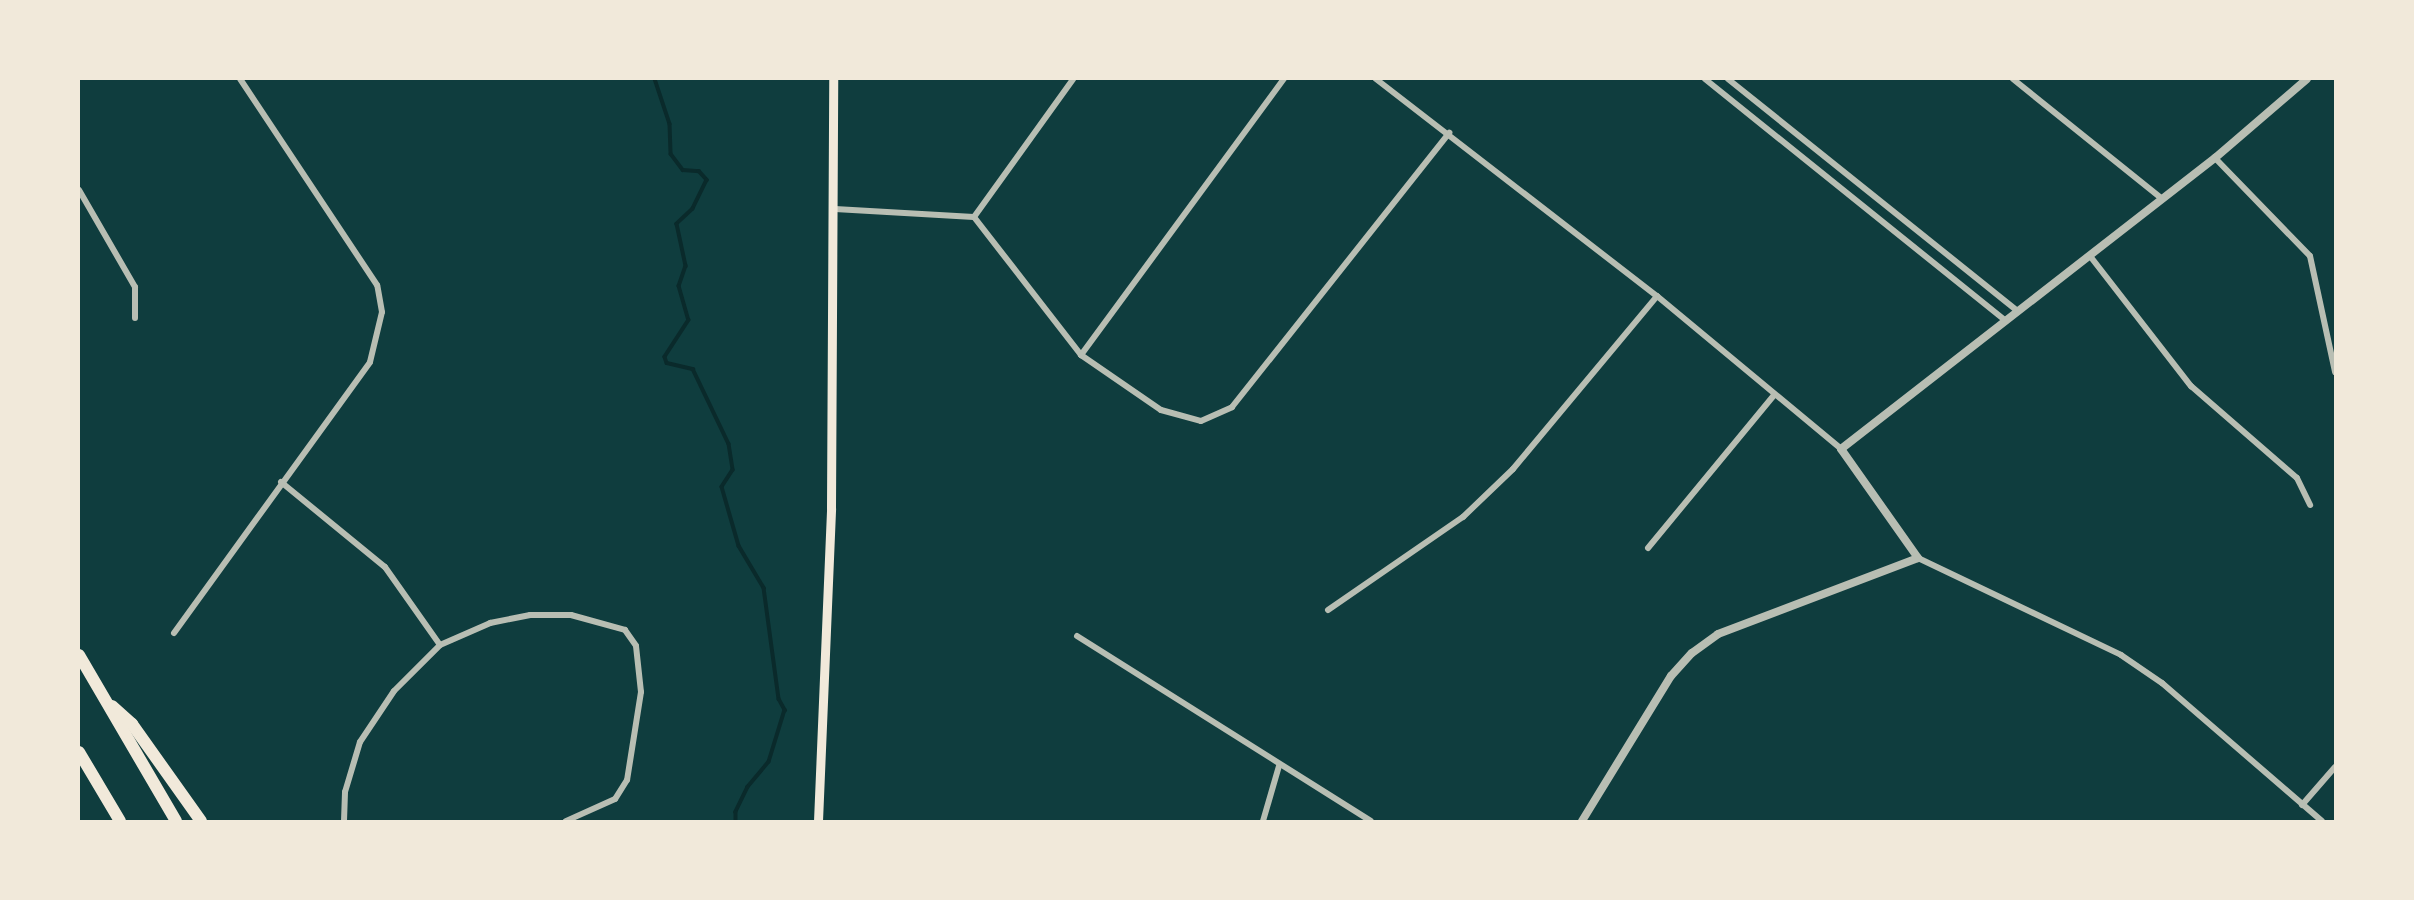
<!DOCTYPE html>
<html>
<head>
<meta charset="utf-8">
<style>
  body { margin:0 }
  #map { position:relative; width:2414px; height:900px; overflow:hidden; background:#0f3d3e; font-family:"Sofia Sans Condensed",sans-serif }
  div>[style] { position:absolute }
  .stream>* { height:3.5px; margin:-1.75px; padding:0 1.75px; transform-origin:1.75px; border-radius:1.75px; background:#0a2a2b }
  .minor>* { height:6px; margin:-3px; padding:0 3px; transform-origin:3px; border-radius:3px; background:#b8beb3 }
  .tertiary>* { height:8px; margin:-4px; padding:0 4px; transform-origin:4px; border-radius:4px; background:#b8beb3 }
  .secondary>* { height:9px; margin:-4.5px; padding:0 4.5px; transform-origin:4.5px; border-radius:4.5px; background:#f1e9da }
  .motorway>* { height:12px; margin:-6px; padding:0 6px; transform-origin:6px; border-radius:6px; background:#f1e9da }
  span { translate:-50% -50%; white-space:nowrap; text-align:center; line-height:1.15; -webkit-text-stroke:7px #f1e9da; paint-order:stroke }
  .frame { position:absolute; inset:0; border:80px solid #f1e9da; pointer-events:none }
</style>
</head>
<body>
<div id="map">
  <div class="stream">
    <i style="left:655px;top:79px;width:47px;rotate:71.6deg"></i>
    <i style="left:670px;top:124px;width:30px;rotate:88deg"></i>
    <i style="left:671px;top:154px;width:20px;rotate:53deg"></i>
    <i style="left:683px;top:170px;width:16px;rotate:4deg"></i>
    <i style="left:699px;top:171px;width:12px;rotate:48deg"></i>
    <i style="left:707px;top:180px;width:32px;rotate:116deg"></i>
    <i style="left:693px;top:209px;width:22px;rotate:137deg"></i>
    <i style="left:677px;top:224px;width:43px;rotate:77.9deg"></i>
    <i style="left:686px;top:266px;width:21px;rotate:109deg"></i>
    <i style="left:679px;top:286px;width:35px;rotate:74deg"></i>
    <i style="left:689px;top:320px;width:44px;rotate:123deg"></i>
    <i style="left:665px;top:357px;width:6px;rotate:72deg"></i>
    <i style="left:667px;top:363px;width:27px;rotate:13deg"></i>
    <i style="left:693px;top:369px;width:83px;rotate:64.4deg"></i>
    <i style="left:729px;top:444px;width:26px;rotate:81deg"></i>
    <i style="left:733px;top:470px;width:20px;rotate:123deg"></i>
    <i style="left:722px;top:487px;width:61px;rotate:73.9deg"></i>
    <i style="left:739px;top:546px;width:49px;rotate:59.2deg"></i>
    <i style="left:764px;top:588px;width:112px;rotate:82.3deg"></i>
    <i style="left:779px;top:699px;width:13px;rotate:61deg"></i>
    <i style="left:785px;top:710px;width:54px;rotate:107.1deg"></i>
    <i style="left:769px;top:762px;width:33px;rotate:130deg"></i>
    <i style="left:748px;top:787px;width:28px;rotate:116deg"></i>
    <i style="left:736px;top:812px;width:9px;rotate:90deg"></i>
  </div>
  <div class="minor">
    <i style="left:1376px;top:79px;width:355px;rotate:37.7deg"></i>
    <i style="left:1657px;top:296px;width:239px;rotate:39.7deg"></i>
    <i style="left:1705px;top:79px;width:383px;rotate:38.8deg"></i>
    <i style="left:1728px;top:79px;width:368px;rotate:38.7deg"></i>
    <i style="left:2013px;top:79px;width:191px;rotate:38.8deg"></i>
    <i style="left:2215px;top:158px;width:136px;rotate:45.9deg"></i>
    <i style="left:2310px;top:256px;width:119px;rotate:77.8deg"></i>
    <i style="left:79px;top:190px;width:112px;rotate:60deg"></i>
    <i style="left:135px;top:287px;width:31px;rotate:90deg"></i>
    <i style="left:835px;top:209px;width:139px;rotate:3.3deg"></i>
    <i style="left:974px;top:217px;width:175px;rotate:52.2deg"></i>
    <i style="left:1081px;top:355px;width:97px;rotate:34.5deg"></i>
    <i style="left:1161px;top:410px;width:41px;rotate:15.4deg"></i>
    <i style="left:1201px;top:421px;width:34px;rotate:-24deg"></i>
    <i style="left:1232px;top:407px;width:350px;rotate:-51.6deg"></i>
    <i style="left:974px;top:217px;width:170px;rotate:-54.3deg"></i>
    <i style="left:2090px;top:256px;width:165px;rotate:52.2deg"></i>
    <i style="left:2191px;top:386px;width:140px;rotate:41deg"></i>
    <i style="left:2297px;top:478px;width:30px;rotate:64deg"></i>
    <i style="left:1081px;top:355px;width:343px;rotate:-53.7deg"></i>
    <i style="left:281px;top:482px;width:134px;rotate:39.3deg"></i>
    <i style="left:385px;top:567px;width:95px;rotate:54.8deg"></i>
    <i style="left:1648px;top:548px;width:198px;rotate:-50.5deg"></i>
    <i style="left:1918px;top:558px;width:225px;rotate:25.5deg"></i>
    <i style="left:2121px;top:655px;width:50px;rotate:34.3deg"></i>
    <i style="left:2162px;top:683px;width:211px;rotate:40.8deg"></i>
    <i style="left:1328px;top:610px;width:164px;rotate:-34.6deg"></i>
    <i style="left:1463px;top:517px;width:69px;rotate:-43.8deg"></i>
    <i style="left:1513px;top:469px;width:225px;rotate:-50.2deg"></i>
    <i style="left:174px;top:633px;width:334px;rotate:-54.1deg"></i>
    <i style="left:370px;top:362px;width:51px;rotate:-76.5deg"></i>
    <i style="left:382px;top:312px;width:27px;rotate:-100deg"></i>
    <i style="left:377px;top:285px;width:247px;rotate:-123.6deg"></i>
    <i style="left:1077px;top:636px;width:347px;rotate:32.2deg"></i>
    <i style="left:2302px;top:805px;width:50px;rotate:-49deg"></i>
    <i style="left:344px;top:821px;width:29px;rotate:-88deg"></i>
    <i style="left:345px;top:792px;width:52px;rotate:-73.3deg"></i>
    <i style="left:360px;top:742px;width:61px;rotate:-56.3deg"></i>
    <i style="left:394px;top:691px;width:65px;rotate:-45deg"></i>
    <i style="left:440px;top:645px;width:55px;rotate:-23.7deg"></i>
    <i style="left:490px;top:623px;width:41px;rotate:-11.3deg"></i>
    <i style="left:530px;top:615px;width:41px"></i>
    <i style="left:571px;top:615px;width:56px;rotate:15.5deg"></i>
    <i style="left:625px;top:630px;width:19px;rotate:55deg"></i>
    <i style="left:636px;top:646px;width:46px;rotate:83.8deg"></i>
    <i style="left:641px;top:692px;width:89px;rotate:99deg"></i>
    <i style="left:627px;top:780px;width:22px;rotate:122deg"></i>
    <i style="left:615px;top:799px;width:54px;rotate:155.8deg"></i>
    <i style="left:1263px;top:821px;width:57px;rotate:-73.8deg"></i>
  </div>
  <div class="tertiary">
    <i style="left:1582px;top:821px;width:170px;rotate:-58.5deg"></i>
    <i style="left:1671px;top:676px;width:31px;rotate:-48deg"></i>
    <i style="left:1692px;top:653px;width:32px;rotate:-36deg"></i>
    <i style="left:1718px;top:634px;width:214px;rotate:-20.8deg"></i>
    <i style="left:1918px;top:558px;width:133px;rotate:-125.2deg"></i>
    <i style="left:1841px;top:449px;width:474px;rotate:-37.9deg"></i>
    <i style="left:2215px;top:158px;width:121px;rotate:-40.7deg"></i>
  </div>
  <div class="secondary">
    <i style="left:818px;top:821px;width:313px;rotate:-87.6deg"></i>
    <i style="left:831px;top:508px;width:429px;rotate:-89.7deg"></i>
  </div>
  <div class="motorway">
    <i style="left:79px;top:655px;width:192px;rotate:59.7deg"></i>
    <i style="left:112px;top:706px;width:27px;rotate:42deg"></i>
    <i style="left:132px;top:724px;width:119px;rotate:54.6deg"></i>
    <i style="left:79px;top:752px;width:80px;rotate:59.3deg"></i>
  </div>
  <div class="frame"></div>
</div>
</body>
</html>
